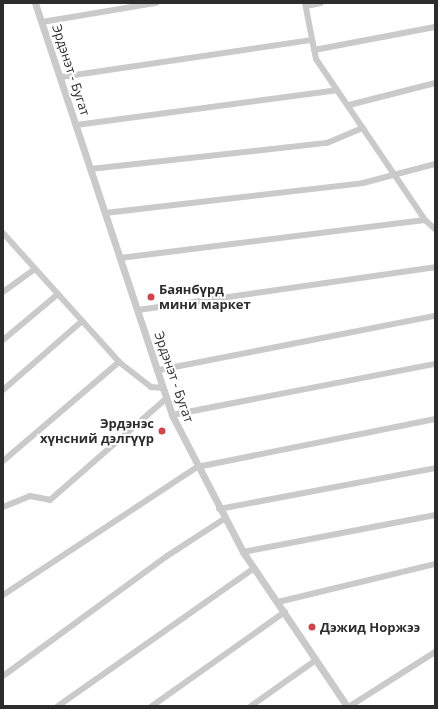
<!DOCTYPE html>
<html>
<head>
<meta charset="utf-8">
<style>
  body { margin:0 }
  #map { position:relative; width:438px; height:709px; overflow:hidden; background:#fff; font-family:"Open Sans",sans-serif }
  div>[style] { position:absolute }
  .minor>* { height:6px; margin:-3px; padding:0 3px; transform-origin:3px; border-radius:3px; background:#cacaca }
  .tertiary>* { height:7px; margin:-3.5px; padding:0 3.5px; transform-origin:3.5px; border-radius:3.5px; background:#cacaca }
  .dots>* { width:11px; height:11px; translate:-50% -50%; box-sizing:border-box; border:2px solid #fff; border-radius:50% }
  span { translate:-50% -50%; white-space:nowrap; text-align:center; line-height:1.15; -webkit-text-stroke:4px #fff; paint-order:stroke }
  .street-label { font-size:13px; color:#2d2d2d }
  .poi-label { font-size:13px; color:#2d2d2d; font-weight:700 }
  .left { translate:0 -50%; text-align:left }
  .right { translate:-100% -50%; text-align:right }
  .frame { position:absolute; inset:0; border:4px solid #2d2d2d; pointer-events:none }
</style>
</head>
<body>
<div id="map">
  <div class="minor">
    <i style="left:305px;top:3px;width:57px;rotate:78.9deg"></i>
    <i style="left:316px;top:59px;width:194px;rotate:55.9deg"></i>
    <i style="left:425px;top:220px;width:13px;rotate:42deg"></i>
    <i style="left:306px;top:6px;width:15px;rotate:-11deg"></i>
    <i style="left:42px;top:22px;width:116px;rotate:-9.5deg"></i>
    <i style="left:314px;top:50px;width:123px;rotate:-10.8deg"></i>
    <i style="left:61px;top:77px;width:254px;rotate:-8.4deg"></i>
    <i style="left:349px;top:105px;width:89px;rotate:-14.3deg"></i>
    <i style="left:76px;top:125px;width:263px;rotate:-7.6deg"></i>
    <i style="left:90px;top:169px;width:238px;rotate:-6.3deg"></i>
    <i style="left:327px;top:143px;width:39px;rotate:-23deg"></i>
    <i style="left:105px;top:213px;width:260px;rotate:-6.6deg"></i>
    <i style="left:363px;top:183px;width:74px;rotate:-14.8deg"></i>
    <i style="left:3px;top:233px;width:173px;rotate:48deg"></i>
    <i style="left:119px;top:362px;width:41px;rotate:38deg"></i>
    <i style="left:151px;top:387px;width:12px;rotate:5deg"></i>
    <i style="left:120px;top:258px;width:307px;rotate:-7.1deg"></i>
    <i style="left:3px;top:292px;width:39px;rotate:-36deg"></i>
    <i style="left:138px;top:310px;width:300px;rotate:-8.2deg"></i>
    <i style="left:3px;top:340px;width:72px;rotate:-39.9deg"></i>
    <i style="left:159px;top:370px;width:281px;rotate:-11.1deg"></i>
    <i style="left:3px;top:390px;width:105px;rotate:-41.1deg"></i>
    <i style="left:172px;top:415px;width:268px;rotate:-11deg"></i>
    <i style="left:3px;top:461px;width:153px;rotate:-40.5deg"></i>
    <i style="left:3px;top:507px;width:29px;rotate:-22deg"></i>
    <i style="left:30px;top:496px;width:20px;rotate:11deg"></i>
    <i style="left:50px;top:500px;width:155px;rotate:-41.1deg"></i>
    <i style="left:219px;top:509px;width:220px;rotate:-10.7deg"></i>
    <i style="left:243px;top:552px;width:196px;rotate:-10.9deg"></i>
    <i style="left:3px;top:595px;width:232px;rotate:-33.4deg"></i>
    <i style="left:197px;top:467px;width:243px;rotate:-11.4deg"></i>
    <i style="left:278px;top:602px;width:162px;rotate:-13.6deg"></i>
    <i style="left:3px;top:676px;width:203px;rotate:-36.2deg"></i>
    <i style="left:167px;top:556px;width:68px;rotate:-33deg"></i>
    <i style="left:58px;top:706px;width:240px;rotate:-35.1deg"></i>
    <i style="left:152px;top:706px;width:163px;rotate:-35.3deg"></i>
    <i style="left:251px;top:706px;width:80px;rotate:-35.3deg"></i>
    <i style="left:350px;top:706px;width:101px;rotate:-32.4deg"></i>
  </div>
  <div class="tertiary">
    <i style="left:35px;top:3px;width:434px;rotate:71.6deg"></i>
    <i style="left:172px;top:415px;width:154px;rotate:62.6deg"></i>
    <i style="left:243px;top:552px;width:186px;rotate:56deg"></i>
  </div>
  <div class="dots">
    <i style="left:151px;top:297px;background:#cf454c"></i>
    <i style="left:162px;top:431px;background:#cf454c"></i>
    <i style="left:312px;top:627px;background:#cf454c"></i>
  </div>
  <div class="street-label">
    <span style="left:71px;top:70px;rotate:72deg">Эрдэнэт - Бугат</span>
    <span style="left:174px;top:377px;rotate:71deg">Эрдэнэт - Бугат</span>
  </div>
  <div class="poi-label">
    <span class="left" style="left:159px;top:297px">Баянбүрд<br>мини маркет</span>
    <span class="right" style="left:154px;top:431px">Эрдэнэс<br>хүнсний дэлгүүр</span>
    <span class="left" style="left:320px;top:627px">Дэжид Норжээ</span>
  </div>
  <div class="frame"></div>
</div>
</body>
</html>
